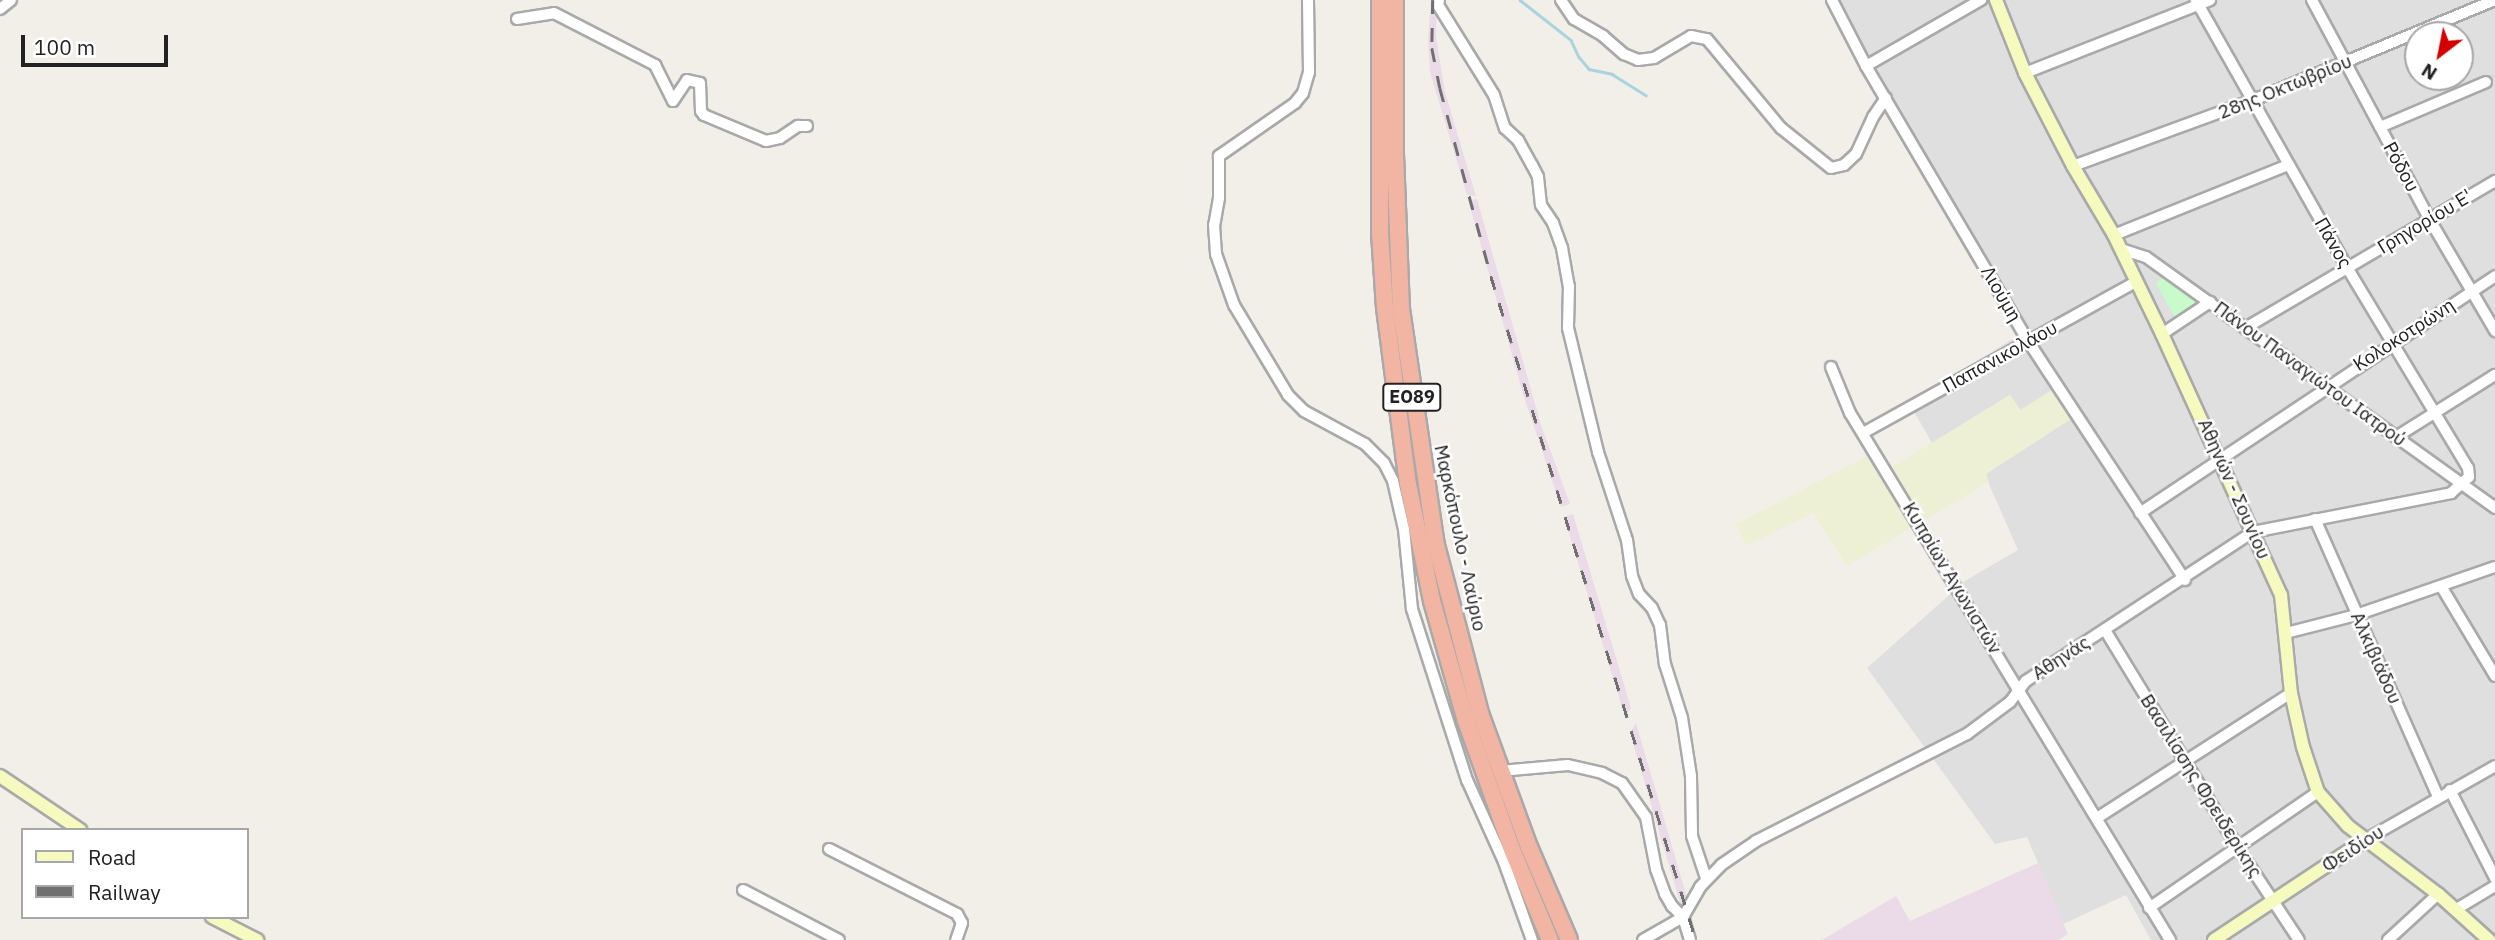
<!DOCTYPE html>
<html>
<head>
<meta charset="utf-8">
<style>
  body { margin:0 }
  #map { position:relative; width:2495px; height:940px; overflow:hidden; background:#f2efe9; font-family:"IBM Plex Sans",sans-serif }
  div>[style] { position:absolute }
  .residential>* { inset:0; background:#e0dfdf }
  .industrial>* { inset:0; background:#ebdbe8 }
  .farmland>* { inset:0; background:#eef0d5 }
  .park>* { inset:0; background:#c8facc }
  .stream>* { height:2.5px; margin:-1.25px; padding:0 1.25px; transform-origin:1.25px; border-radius:1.25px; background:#aad3df }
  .roads { filter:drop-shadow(2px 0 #a9a9a9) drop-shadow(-2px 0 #a9a9a9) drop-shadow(0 2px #a9a9a9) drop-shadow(0 -2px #a9a9a9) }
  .minor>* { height:10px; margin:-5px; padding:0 5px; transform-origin:5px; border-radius:5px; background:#fff }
  .secondary>* { height:12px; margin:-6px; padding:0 6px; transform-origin:6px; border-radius:6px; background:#f7fabf }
  .trunk>* { height:16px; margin:-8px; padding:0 8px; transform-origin:8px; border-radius:8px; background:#f2b4a3 }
  .rail>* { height:2.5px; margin-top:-1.25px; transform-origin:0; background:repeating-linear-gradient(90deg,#707070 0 14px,transparent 0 28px) }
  span { translate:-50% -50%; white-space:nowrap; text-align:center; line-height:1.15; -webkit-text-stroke:5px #fff; paint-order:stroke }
  .shield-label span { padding:2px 5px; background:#fff; border:2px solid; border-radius:5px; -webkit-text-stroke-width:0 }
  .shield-label { font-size:18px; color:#222; font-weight:700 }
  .street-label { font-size:19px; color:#222 }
  .legend { position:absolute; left:21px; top:828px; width:228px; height:91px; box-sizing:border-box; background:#fff; border:2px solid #a7a7a7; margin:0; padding:9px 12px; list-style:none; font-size:21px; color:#222 }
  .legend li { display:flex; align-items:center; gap:14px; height:35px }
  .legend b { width:35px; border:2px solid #a7a7a7 }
  .north { position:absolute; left:2404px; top:21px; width:70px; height:70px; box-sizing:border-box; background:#fff; border:2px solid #a7a7a7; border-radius:50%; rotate:212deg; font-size:19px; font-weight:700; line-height:28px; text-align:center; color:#222 }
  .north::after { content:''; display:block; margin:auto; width:24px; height:32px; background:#d40000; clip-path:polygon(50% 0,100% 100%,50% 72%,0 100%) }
  .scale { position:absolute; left:21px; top:35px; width:147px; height:32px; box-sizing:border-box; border:4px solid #222; border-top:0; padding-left:9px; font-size:21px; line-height:24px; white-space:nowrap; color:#222; -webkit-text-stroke:5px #fff; paint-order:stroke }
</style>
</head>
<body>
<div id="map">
  <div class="residential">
    <i style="clip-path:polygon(evenodd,1826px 0,2495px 0,2495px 940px,2151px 940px,2126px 895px,2063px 924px,2027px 837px,1995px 844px,1867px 668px,1965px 581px,2018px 550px,1985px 475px,2020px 410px,2010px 395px,1932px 443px,1909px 403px,2019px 335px,1863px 74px,1826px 0,2418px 35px,2460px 35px,2460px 77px,2418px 77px,2418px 35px)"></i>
  </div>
  <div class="industrial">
    <i style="clip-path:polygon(1431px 0,1437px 0,1436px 37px,1445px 92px,1476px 196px,1467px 195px,1430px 72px,1428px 40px)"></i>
    <i style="clip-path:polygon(1477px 199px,1541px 425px,1570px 504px,1561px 507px,1524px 397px,1468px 200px)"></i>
    <i style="clip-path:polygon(1573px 514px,1631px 708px,1625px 717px,1564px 517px)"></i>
    <i style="clip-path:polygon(1636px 723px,1688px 901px,1684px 906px,1681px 906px,1630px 733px)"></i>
    <i style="clip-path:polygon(2038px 863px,2068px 934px,2059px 940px,1822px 940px,1896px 896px,1910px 921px)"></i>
  </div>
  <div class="farmland">
    <i style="clip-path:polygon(2052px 390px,2071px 419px,1986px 474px,1989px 482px,1847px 566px,1813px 513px,1746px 546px,1736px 524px,1869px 455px,1881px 474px,2010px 395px,2020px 410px)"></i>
  </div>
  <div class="park">
    <i style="clip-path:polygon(2164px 277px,2202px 305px,2177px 321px,2156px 283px)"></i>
  </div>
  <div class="stream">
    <i style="left:1520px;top:0;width:65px;rotate:38.1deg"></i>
    <i style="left:1571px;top:40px;width:19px;rotate:65deg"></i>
    <i style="left:1579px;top:57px;width:16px;rotate:50deg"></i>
    <i style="left:1589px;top:69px;width:24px;rotate:12deg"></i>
    <i style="left:1612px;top:74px;width:40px;rotate:32deg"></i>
  </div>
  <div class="roads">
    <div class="minor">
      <i style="left:1308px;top:0;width:72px;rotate:89.2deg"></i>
      <i style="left:1309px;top:72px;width:22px;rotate:106deg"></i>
      <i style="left:1303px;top:93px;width:13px;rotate:129deg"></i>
      <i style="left:1295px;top:103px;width:93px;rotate:145.1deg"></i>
      <i style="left:1219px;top:156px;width:42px;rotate:90deg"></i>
      <i style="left:1219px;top:198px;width:27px;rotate:100deg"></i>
      <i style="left:1214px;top:225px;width:29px;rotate:86deg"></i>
      <i style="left:1216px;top:254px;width:54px;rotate:70.6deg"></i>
      <i style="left:1234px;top:305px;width:105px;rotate:59deg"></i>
      <i style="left:1288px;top:395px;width:23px;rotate:45deg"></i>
      <i style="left:1304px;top:411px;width:69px;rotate:28.4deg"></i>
      <i style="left:1365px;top:444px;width:27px;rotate:45deg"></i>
      <i style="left:1384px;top:463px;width:20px;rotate:63deg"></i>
      <i style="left:1393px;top:481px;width:49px;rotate:77.1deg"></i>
      <i style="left:1404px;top:529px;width:80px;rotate:84.3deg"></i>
      <i style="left:1412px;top:609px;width:180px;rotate:72.2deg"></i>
      <i style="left:1467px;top:780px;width:90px;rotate:65.7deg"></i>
      <i style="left:1504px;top:862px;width:83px;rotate:70.3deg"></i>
      <i style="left:1439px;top:0;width:5px;rotate:101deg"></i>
      <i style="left:1438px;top:5px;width:106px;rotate:58.1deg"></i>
      <i style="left:1494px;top:95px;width:35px;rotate:72deg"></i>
      <i style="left:1505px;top:128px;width:18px;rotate:43deg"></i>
      <i style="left:1518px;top:140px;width:29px;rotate:61deg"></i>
      <i style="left:1532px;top:165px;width:13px;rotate:63deg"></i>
      <i style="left:1538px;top:177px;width:28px;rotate:84deg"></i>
      <i style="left:1541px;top:205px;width:22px;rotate:56deg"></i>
      <i style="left:1553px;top:223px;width:27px;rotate:70deg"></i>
      <i style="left:1562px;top:248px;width:39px;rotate:80deg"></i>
      <i style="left:1569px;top:286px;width:42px;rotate:91.4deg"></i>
      <i style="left:1568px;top:328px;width:128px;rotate:76.4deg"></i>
      <i style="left:1598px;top:452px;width:93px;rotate:71.8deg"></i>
      <i style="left:1627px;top:540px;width:36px;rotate:82deg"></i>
      <i style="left:1632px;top:576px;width:19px;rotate:69deg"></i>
      <i style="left:1639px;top:594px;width:19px;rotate:47deg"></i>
      <i style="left:1652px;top:608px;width:19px;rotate:65deg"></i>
      <i style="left:1660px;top:625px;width:39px;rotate:83deg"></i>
      <i style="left:1665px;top:664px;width:57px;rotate:72.5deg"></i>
      <i style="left:1682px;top:718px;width:59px;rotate:81.2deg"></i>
      <i style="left:1691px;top:776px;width:60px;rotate:89deg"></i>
      <i style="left:1692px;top:836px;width:44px;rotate:71.6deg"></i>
      <i style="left:1561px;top:0;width:23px;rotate:56deg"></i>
      <i style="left:1574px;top:19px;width:34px;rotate:30deg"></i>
      <i style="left:1603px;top:36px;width:28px;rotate:41deg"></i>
      <i style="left:1624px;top:54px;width:15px;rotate:23deg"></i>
      <i style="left:1638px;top:60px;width:16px;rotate:-7deg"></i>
      <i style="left:1654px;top:58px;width:43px;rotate:-30.7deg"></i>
      <i style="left:1691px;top:36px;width:16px;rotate:11deg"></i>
      <i style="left:1707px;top:39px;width:116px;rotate:50.3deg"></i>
      <i style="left:1781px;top:128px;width:64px;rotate:38.7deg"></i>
      <i style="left:1831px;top:168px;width:13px;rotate:-13deg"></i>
      <i style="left:1844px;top:165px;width:16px;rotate:-43deg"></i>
      <i style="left:1856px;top:154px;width:41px;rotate:-65.3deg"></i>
      <i style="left:1873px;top:117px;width:23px;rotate:-56deg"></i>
      <i style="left:1832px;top:0;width:74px;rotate:62.7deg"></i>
      <i style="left:1866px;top:66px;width:319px;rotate:59.5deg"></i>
      <i style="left:2028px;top:341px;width:286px;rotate:56.7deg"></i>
      <i style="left:2312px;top:0;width:250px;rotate:61.8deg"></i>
      <i style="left:2430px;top:220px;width:129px;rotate:59.6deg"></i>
      <i style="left:0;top:9px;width:14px;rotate:-39deg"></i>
      <i style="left:517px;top:19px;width:37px;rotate:-9deg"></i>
      <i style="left:554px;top:13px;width:114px;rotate:27.2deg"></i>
      <i style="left:655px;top:65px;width:40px;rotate:63.4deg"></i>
      <i style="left:673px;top:101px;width:25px;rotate:-56deg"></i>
      <i style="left:687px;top:80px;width:13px;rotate:13deg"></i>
      <i style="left:700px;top:83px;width:28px;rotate:88deg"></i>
      <i style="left:701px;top:111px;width:5px;rotate:53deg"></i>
      <i style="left:704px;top:115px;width:67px;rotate:22.8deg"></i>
      <i style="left:766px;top:141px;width:14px;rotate:-12deg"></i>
      <i style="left:780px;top:138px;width:22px;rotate:-34deg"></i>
      <i style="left:798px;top:126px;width:9px"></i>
      <i style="left:1866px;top:66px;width:133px;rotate:-29.9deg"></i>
      <i style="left:2025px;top:73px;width:199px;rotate:-21.5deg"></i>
      <i style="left:2380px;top:127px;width:115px;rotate:-23deg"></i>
      <i style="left:2073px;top:166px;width:189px;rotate:-20.1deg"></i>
      <i style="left:2251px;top:101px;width:264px;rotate:-22.5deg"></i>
      <i style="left:2114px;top:235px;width:188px;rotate:-21.9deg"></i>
      <i style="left:2121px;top:249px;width:26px;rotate:18deg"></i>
      <i style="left:2146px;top:257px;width:430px;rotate:35.7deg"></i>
      <i style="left:2247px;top:327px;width:288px;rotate:-30.5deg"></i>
      <i style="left:2162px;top:334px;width:58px;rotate:-33.7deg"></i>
      <i style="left:1831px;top:367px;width:50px;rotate:67.6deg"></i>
      <i style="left:1850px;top:413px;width:617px;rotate:58.73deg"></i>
      <i style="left:1863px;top:433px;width:313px;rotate:-29deg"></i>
      <i style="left:2396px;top:437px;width:117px;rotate:-32.1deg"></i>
      <i style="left:2140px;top:513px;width:427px;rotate:-33.7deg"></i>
      <i style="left:2315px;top:519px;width:304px;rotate:66.1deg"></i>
      <i style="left:2441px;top:586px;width:105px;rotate:59deg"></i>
      <i style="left:2105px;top:630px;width:255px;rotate:58.6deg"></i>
      <i style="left:2238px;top:848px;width:110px;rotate:56.5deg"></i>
      <i style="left:2286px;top:633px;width:72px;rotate:-14.4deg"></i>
      <i style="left:2356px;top:615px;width:147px;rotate:-19.1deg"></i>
      <i style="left:1500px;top:771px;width:68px;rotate:-5deg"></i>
      <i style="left:1568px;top:765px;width:35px;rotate:13deg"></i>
      <i style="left:1602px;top:773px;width:22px;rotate:27deg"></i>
      <i style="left:1622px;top:783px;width:42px;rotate:54.8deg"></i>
      <i style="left:1646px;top:817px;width:53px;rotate:79.1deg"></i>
      <i style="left:1656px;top:869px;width:27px;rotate:70deg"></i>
      <i style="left:1665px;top:894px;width:14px;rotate:60deg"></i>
      <i style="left:1672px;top:906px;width:16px;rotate:45deg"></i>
      <i style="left:1683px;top:917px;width:46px;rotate:150.1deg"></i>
      <i style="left:2450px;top:790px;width:99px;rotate:62.9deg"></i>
      <i style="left:2097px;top:818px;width:231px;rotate:-32.8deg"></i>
      <i style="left:2365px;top:840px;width:150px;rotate:-29.6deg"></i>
      <i style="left:829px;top:849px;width:144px;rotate:26.9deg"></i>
      <i style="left:957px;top:914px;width:10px;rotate:61deg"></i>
      <i style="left:962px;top:923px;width:18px;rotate:109deg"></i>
      <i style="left:743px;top:890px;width:108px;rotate:27.5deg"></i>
      <i style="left:2149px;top:908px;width:205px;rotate:-34.5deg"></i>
      <i style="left:2455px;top:910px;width:47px;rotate:-31deg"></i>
      <i style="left:1690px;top:940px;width:24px;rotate:-107deg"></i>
      <i style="left:1683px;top:917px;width:34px;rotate:-60deg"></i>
      <i style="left:1700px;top:887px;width:30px;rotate:-46deg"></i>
      <i style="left:1721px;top:865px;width:42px;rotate:-34.4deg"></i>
      <i style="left:1756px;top:841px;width:237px;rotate:-26.9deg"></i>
      <i style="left:1967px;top:734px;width:54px;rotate:-36.7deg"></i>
      <i style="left:2010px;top:702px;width:26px;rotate:-53deg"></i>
      <i style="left:2026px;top:681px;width:272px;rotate:-33.3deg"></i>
      <i style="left:2253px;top:532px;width:202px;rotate:-11.1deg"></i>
      <i style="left:2451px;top:493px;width:24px;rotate:-42deg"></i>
      <i style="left:2469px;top:477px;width:9px;rotate:-96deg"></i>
      <i style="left:2468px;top:468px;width:232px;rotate:-121.1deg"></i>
      <i style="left:2348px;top:269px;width:309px;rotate:-119.5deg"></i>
      <i style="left:2388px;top:940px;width:68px;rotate:-42.6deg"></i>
    </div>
    <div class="secondary">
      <i style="left:1996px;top:0;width:79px;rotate:68.3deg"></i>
      <i style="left:2025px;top:73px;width:105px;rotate:62.7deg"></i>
      <i style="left:2073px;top:166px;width:80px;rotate:59.3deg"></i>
      <i style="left:2114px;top:235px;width:110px;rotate:64.1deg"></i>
      <i style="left:2162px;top:334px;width:287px;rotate:65.5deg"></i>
      <i style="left:2281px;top:595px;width:99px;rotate:84.2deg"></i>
      <i style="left:2291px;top:693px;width:55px;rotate:77.5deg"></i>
      <i style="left:2303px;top:747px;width:47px;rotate:71.6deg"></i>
      <i style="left:2318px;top:792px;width:45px;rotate:48.6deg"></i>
      <i style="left:2348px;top:826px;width:113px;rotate:37.1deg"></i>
      <i style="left:2438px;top:894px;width:69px;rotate:42deg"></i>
      <i style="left:0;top:776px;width:97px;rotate:34deg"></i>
      <i style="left:212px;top:917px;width:51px;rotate:27.1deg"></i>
      <i style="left:2214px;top:940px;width:181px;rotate:-33.5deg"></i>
    </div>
    <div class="trunk">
      <i style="left:1380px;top:0;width:233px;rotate:90deg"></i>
      <i style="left:1380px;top:233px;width:75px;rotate:86.2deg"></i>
      <i style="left:1385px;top:308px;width:177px;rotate:82.6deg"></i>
      <i style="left:1408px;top:484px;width:119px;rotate:78.4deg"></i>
      <i style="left:1432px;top:601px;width:125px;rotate:74.2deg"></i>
      <i style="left:1466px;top:721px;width:139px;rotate:70.3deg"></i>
      <i style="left:1513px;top:852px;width:95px;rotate:67.2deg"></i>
      <i style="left:1395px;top:0;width:154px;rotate:90deg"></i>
      <i style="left:1395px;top:154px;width:155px;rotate:87.8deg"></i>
      <i style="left:1401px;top:309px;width:239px;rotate:81.6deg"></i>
      <i style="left:1436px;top:545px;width:177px;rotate:75.3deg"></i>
      <i style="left:1481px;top:716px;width:140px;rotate:69.9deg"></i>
      <i style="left:1529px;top:847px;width:101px;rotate:66.7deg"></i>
    </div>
  </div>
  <div class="rail">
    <i style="left:1433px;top:0;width:48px;rotate:91.2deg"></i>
    <i style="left:1432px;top:48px;width:41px;rotate:78.7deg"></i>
    <i style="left:1440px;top:88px;width:195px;rotate:74.8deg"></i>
    <i style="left:1491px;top:276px;width:695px;rotate:72.84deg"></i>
  </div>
  <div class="shield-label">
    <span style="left:1412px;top:397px">ΕΟ89</span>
  </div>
  <div class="street-label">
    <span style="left:2285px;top:87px;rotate:-22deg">28ης Οκτωβρίου</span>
    <span style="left:2401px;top:167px;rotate:61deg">Ρόδου</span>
    <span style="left:2425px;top:222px;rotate:-31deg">Γρηγορίου Ε'</span>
    <span style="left:2333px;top:243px;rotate:60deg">Πάνος</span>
    <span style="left:2001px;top:294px;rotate:60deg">Λιούμη</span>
    <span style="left:2404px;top:335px;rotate:-33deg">Κολοκοτρώνη</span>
    <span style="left:2000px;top:357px;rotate:-29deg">Παπανικολάου</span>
    <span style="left:2310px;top:374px;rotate:36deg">Πάνου Παναγιώτου Ιατρού</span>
    <span style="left:2234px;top:489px;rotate:66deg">Αθηνών - Σουνίου</span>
    <span style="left:1460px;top:538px;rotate:78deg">Μαρκόπουλο - Λαύριο</span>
    <span style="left:1952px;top:578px;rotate:59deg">Κυπρίων Αγωνιστών</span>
    <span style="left:2061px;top:658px;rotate:-33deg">Αθηνάς</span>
    <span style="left:2376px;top:658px;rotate:66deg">Αλκιβιάδου</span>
    <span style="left:2201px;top:786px;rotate:58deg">Βασιλίσσης Φρειδερίκης</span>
    <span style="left:2353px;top:849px;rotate:-33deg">Φειδίου</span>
  </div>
  <ul class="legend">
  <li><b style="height:9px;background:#f7fabf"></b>Road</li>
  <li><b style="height:9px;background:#707070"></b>Railway</li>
  </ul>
  <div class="north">N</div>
  <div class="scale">100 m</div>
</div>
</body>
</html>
